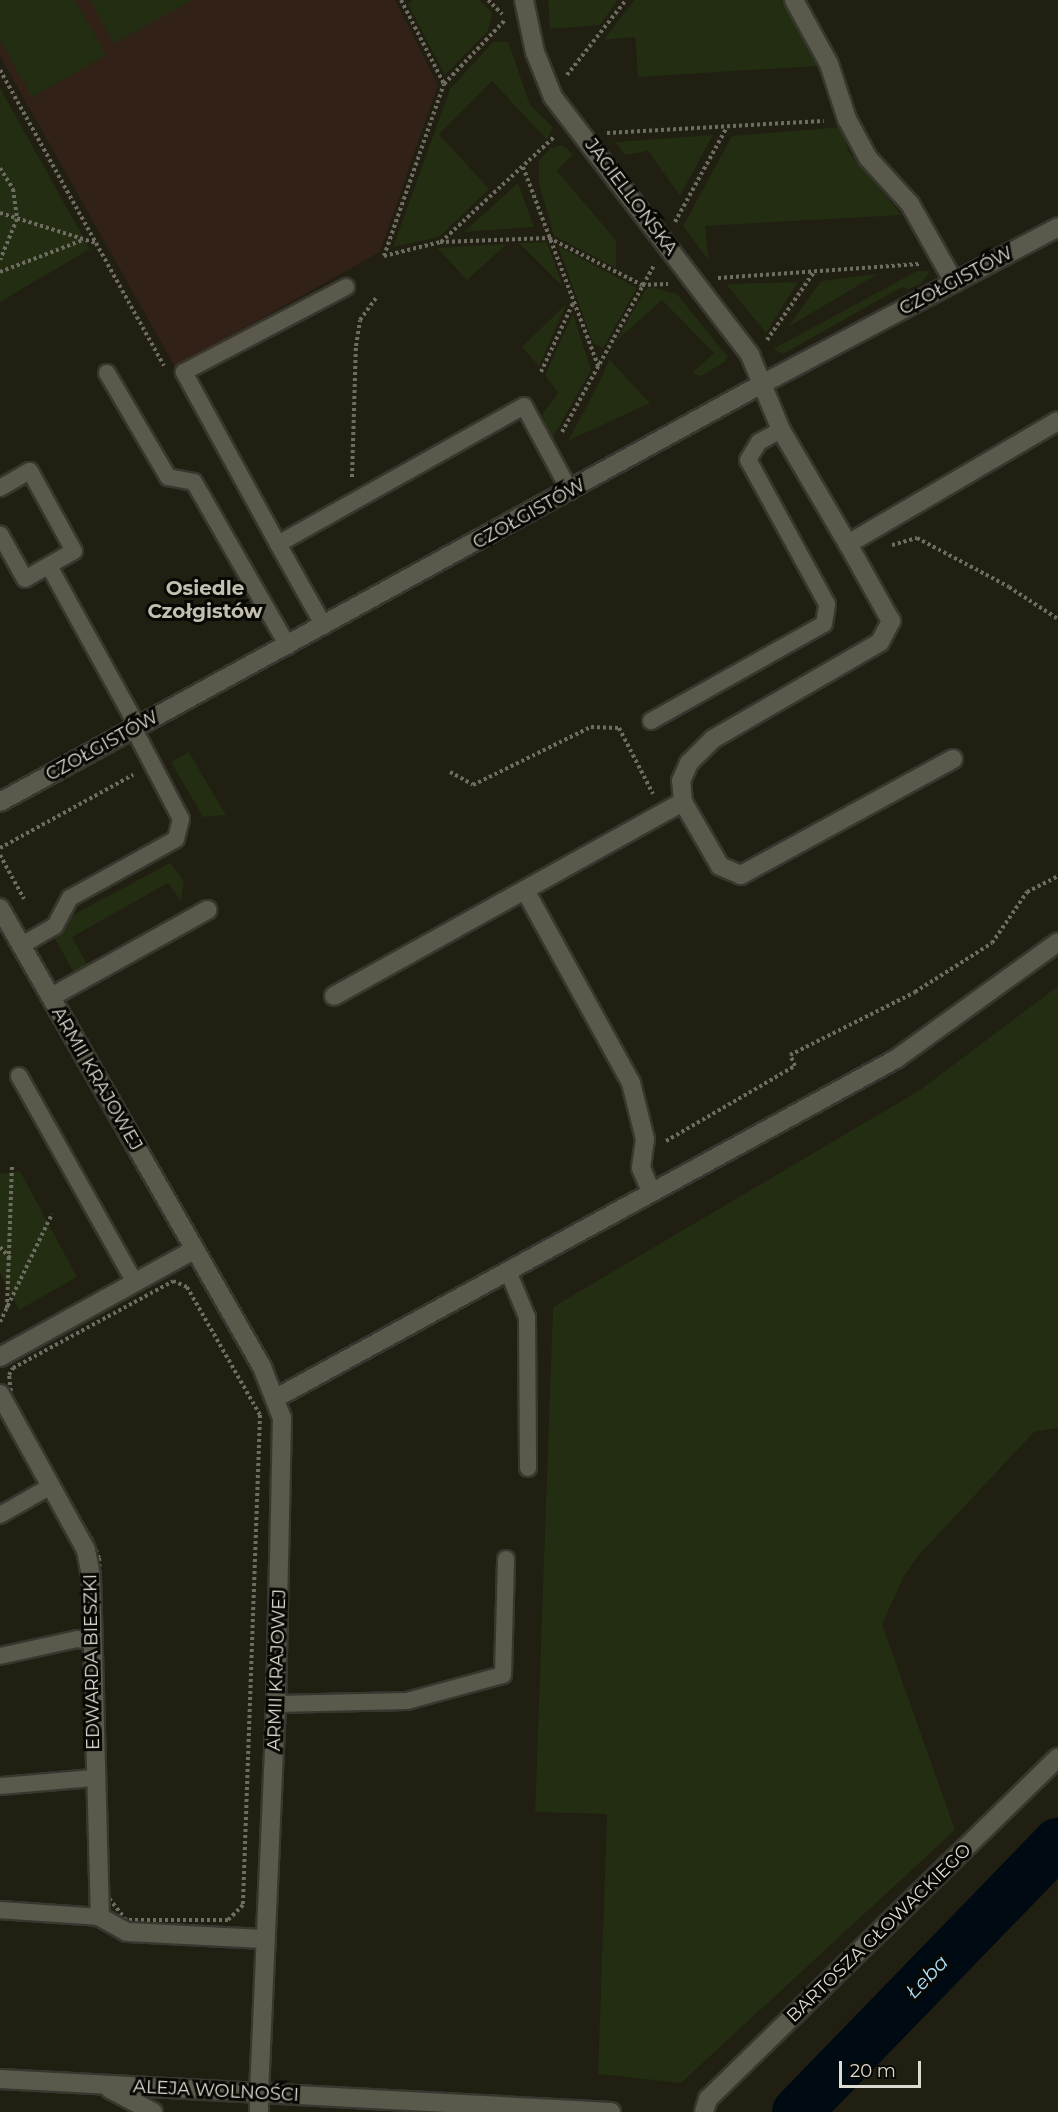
<!DOCTYPE html>
<html>
<head>
<meta charset="utf-8">
<style>
  body { margin:0 }
  #map { position:relative; width:1058px; height:2112px; overflow:hidden; background:#211e12; font-family:Montserrat,sans-serif }
  div>[style] { position:absolute }
  .education>* { inset:0; background:#312117 }
  .green>* { inset:0; background:#222d12 }
  .river>* { height:50px; margin:-25px; padding:0 25px; transform-origin:25px; border-radius:25px; background:#000a12 }
  .path>* { height:4px; margin-top:-2px; transform-origin:0; background:repeating-linear-gradient(90deg,#6f6d62 0 3px,transparent 0 6px) }
  .roads { filter:drop-shadow(2px 0 #38372f) drop-shadow(-2px 0 #38372f) drop-shadow(0 2px #38372f) drop-shadow(0 -2px #38372f) }
  .service>* { height:16px; margin:-8px; padding:0 8px; transform-origin:8px; border-radius:8px; background:#5b594b }
  .minor>* { height:18px; margin:-9px; padding:0 9px; transform-origin:9px; border-radius:9px; background:#5b594b }
  .tertiary>* { height:18px; margin:-9px; padding:0 9px; transform-origin:9px; border-radius:9px; background:#5b594b }
  span { translate:-50% -50%; white-space:nowrap; text-align:center; line-height:1.15; -webkit-text-stroke:6px #090804; paint-order:stroke }
  .street-label { font-size:18px; color:#dddcd3 }
  .neighbourhood-label { font-size:20px; color:#c3c0b0; font-weight:700 }
  .water-label { font-size:20px; color:#a9def8; font-style:italic }
  .scale { position:absolute; left:839px; top:2061px; width:82px; height:27px; box-sizing:border-box; border:3px solid #dddcd3; border-top:0; padding-left:8px; font-size:18px; line-height:21px; white-space:nowrap; color:#dddcd3; -webkit-text-stroke:4px #090804; paint-order:stroke }
</style>
</head>
<body>
<div id="map">
  <div class="education">
    <i style="clip-path:polygon(0 0,395px 0,438px 85px,380px 252px,175px 367px,0 56px)"></i>
  </div>
  <div class="green">
    <i style="clip-path:polygon(0 0,75px 0,106px 55px,32px 97px,0 40px)"></i>
    <i style="clip-path:polygon(90px 0,192px 0,114px 44px)"></i>
    <i style="clip-path:polygon(413px 0,479px 0,492px 13px,488px 31px,445px 75px,408px 4px)"></i>
    <i style="clip-path:polygon(548px 0,618px 0,600px 25px,550px 29px)"></i>
    <i style="clip-path:polygon(634px 0,782px 0,819px 66px,638px 77px,635px 37px,604px 40px)"></i>
    <i style="clip-path:polygon(508px 41px,530px 105px,553px 127px,547px 140px,492px 81px,439px 134px,489px 189px,439px 237px,393px 247px,450px 89px,493px 42px)"></i>
    <i style="clip-path:polygon(0 88px,90px 249px,0 302px)"></i>
    <i style="clip-path:polygon(842px 127px,848px 151px,902px 215px,705px 226px,709px 261px,683px 226px,732px 136px)"></i>
    <i style="clip-path:polygon(713px 135px,680px 196px,648px 151px,625px 155px,615px 142px)"></i>
    <i style="clip-path:polygon(562px 145px,573px 154px,557px 171px,616px 240px,616px 268px,554px 236px,539px 184px,539px 160px,551px 148px)"></i>
    <i style="clip-path:polygon(518px 183px,534px 227px,464px 232px)"></i>
    <i style="clip-path:polygon(547px 242px,563px 287px,519px 243px)"></i>
    <i style="clip-path:polygon(507px 244px,467px 280px,437px 248px)"></i>
    <i style="clip-path:polygon(558px 246px,637px 288px,603px 348px,593px 343px)"></i>
    <i style="clip-path:polygon(917px 271px,930px 271px,921px 284px,908px 289px,902px 287px,783px 354px,773px 349px)"></i>
    <i style="clip-path:polygon(878px 274px,788px 327px,821px 281px)"></i>
    <i style="clip-path:polygon(798px 282px,766px 333px,726px 284px)"></i>
    <i style="clip-path:polygon(652px 287px,677px 294px,727px 356px,725px 362px,701px 376px,692px 373px,714px 353px,662px 300px,616px 341px,645px 290px)"></i>
    <i style="clip-path:polygon(567px 303px,539px 366px,522px 347px)"></i>
    <i style="clip-path:polygon(573px 314px,591px 370px,552px 439px,542px 415px,558px 393px,545px 375px)"></i>
    <i style="clip-path:polygon(609px 359px,650px 403px,568px 441px,602px 377px)"></i>
    <i style="clip-path:polygon(189px 752px,226px 815px,203px 817px,171px 762px)"></i>
    <i style="clip-path:polygon(170px 863px,184px 881px,181px 901px,168px 883px,72px 937px,87px 964px,87px 969px,73px 971px,53px 935px,64px 929px,69px 917px)"></i>
    <i style="clip-path:polygon(1058px 986px,1058px 1428px,1034px 1432px,919px 1555px,904px 1576px,882px 1624px,955px 1830px,681px 2083px,598px 2074px,607px 1814px,535px 1812px,553px 1307px,920px 1090px)"></i>
    <i style="clip-path:polygon(20px 1171px,77px 1277px,19px 1310px,0 1273px,0 1174px)"></i>
  </div>
  <div class="river">
    <i style="left:797px;top:2112px;width:375px;rotate:-45.9deg"></i>
  </div>
  <div class="path">
    <i style="left:401px;top:0;width:94px;rotate:62.9deg"></i>
    <i style="left:488px;top:0;width:20px;rotate:45deg"></i>
    <i style="left:0;top:70px;width:338px;rotate:61deg"></i>
    <i style="left:567px;top:75px;width:95px;rotate:-51.8deg"></i>
    <i style="left:607px;top:133px;width:217px;rotate:-3.2deg"></i>
    <i style="left:523px;top:167px;width:213px;rotate:69.3deg"></i>
    <i style="left:0;top:168px;width:25px;rotate:58deg"></i>
    <i style="left:13px;top:189px;width:30px;rotate:82deg"></i>
    <i style="left:17px;top:219px;width:44px;rotate:112.5deg"></i>
    <i style="left:0;top:213px;width:101px;rotate:17.4deg"></i>
    <i style="left:675px;top:222px;width:106px;rotate:-61.3deg"></i>
    <i style="left:441px;top:242px;width:154px;rotate:-42.9deg"></i>
    <i style="left:384px;top:256px;width:58px;rotate:-14deg"></i>
    <i style="left:440px;top:242px;width:109px;rotate:-2.1deg"></i>
    <i style="left:549px;top:238px;width:104px;rotate:26.8deg"></i>
    <i style="left:642px;top:285px;width:26px;rotate:-2deg"></i>
    <i style="left:384px;top:256px;width:182px;rotate:-70.8deg"></i>
    <i style="left:444px;top:84px;width:88px;rotate:-46.4deg"></i>
    <i style="left:0;top:272px;width:89px;rotate:-21.1deg"></i>
    <i style="left:718px;top:278px;width:202px;rotate:-4deg"></i>
    <i style="left:767px;top:340px;width:83px;rotate:-55.3deg"></i>
    <i style="left:541px;top:372px;width:76px;rotate:-65.1deg"></i>
    <i style="left:562px;top:432px;width:191px;rotate:-61.1deg"></i>
    <i style="left:352px;top:477px;width:131px;rotate:-88.3deg"></i>
    <i style="left:356px;top:346px;width:26px;rotate:-81deg"></i>
    <i style="left:360px;top:320px;width:27px;rotate:-54deg"></i>
    <i style="left:892px;top:545px;width:26px;rotate:-16deg"></i>
    <i style="left:917px;top:538px;width:104px;rotate:28deg"></i>
    <i style="left:1009px;top:587px;width:59px;rotate:33.1deg"></i>
    <i style="left:450px;top:772px;width:26px;rotate:29deg"></i>
    <i style="left:473px;top:785px;width:131px;rotate:-26.2deg"></i>
    <i style="left:591px;top:727px;width:28px;rotate:2deg"></i>
    <i style="left:619px;top:728px;width:74px;rotate:62.7deg"></i>
    <i style="left:0;top:848px;width:152px;rotate:-28.8deg"></i>
    <i style="left:0;top:855px;width:50px;rotate:61.4deg"></i>
    <i style="left:666px;top:1141px;width:149px;rotate:-30.2deg"></i>
    <i style="left:795px;top:1066px;width:12px;rotate:-114deg"></i>
    <i style="left:790px;top:1055px;width:140px;rotate:-26.7deg"></i>
    <i style="left:915px;top:992px;width:91px;rotate:-32.5deg"></i>
    <i style="left:992px;top:943px;width:62px;rotate:-55.5deg"></i>
    <i style="left:1027px;top:892px;width:35px;rotate:-27deg"></i>
    <i style="left:0;top:1247px;width:15px;rotate:48deg"></i>
    <i style="left:173px;top:1281px;width:15px;rotate:23deg"></i>
    <i style="left:187px;top:1287px;width:147px;rotate:60.3deg"></i>
    <i style="left:260px;top:1415px;width:490px;rotate:92deg"></i>
    <i style="left:243px;top:1905px;width:21px;rotate:135deg"></i>
    <i style="left:228px;top:1920px;width:102px;rotate:180deg"></i>
    <i style="left:126px;top:1920px;width:29px;rotate:-128deg"></i>
    <i style="left:108px;top:1897px;width:339px;rotate:-91.5deg"></i>
    <i style="left:99px;top:1558px;width:19px;rotate:-111deg"></i>
    <i style="left:92px;top:1540px;width:159px;rotate:-120.3deg"></i>
    <i style="left:12px;top:1403px;width:28px;rotate:-96deg"></i>
    <i style="left:9px;top:1375px;width:8px;rotate:-60deg"></i>
    <i style="left:13px;top:1368px;width:182px;rotate:-28.5deg"></i>
    <i style="left:7px;top:1308px;width:142px;rotate:-88deg"></i>
    <i style="left:0;top:1322px;width:120px;rotate:-64.3deg"></i>
  </div>
  <div class="roads">
    <div class="service">
      <i style="left:107px;top:373px;width:121px;rotate:59.6deg"></i>
      <i style="left:168px;top:477px;width:26px;rotate:11deg"></i>
      <i style="left:194px;top:482px;width:189px;rotate:60.2deg"></i>
      <i style="left:0;top:488px;width:34px;rotate:-30deg"></i>
      <i style="left:30px;top:471px;width:91px;rotate:61.2deg"></i>
      <i style="left:74px;top:551px;width:56px;rotate:150.3deg"></i>
      <i style="left:25px;top:579px;width:51px;rotate:-119.1deg"></i>
      <i style="left:278px;top:544px;width:196px;rotate:-118.7deg"></i>
      <i style="left:184px;top:372px;width:183px;rotate:-27.7deg"></i>
      <i style="left:49px;top:566px;width:184px;rotate:61.1deg"></i>
      <i style="left:324px;top:626px;width:94px;rotate:-119.3deg"></i>
      <i style="left:278px;top:544px;width:282px;rotate:-29.3deg"></i>
      <i style="left:524px;top:406px;width:97px;rotate:61.6deg"></i>
      <i style="left:651px;top:721px;width:198px;rotate:-29.3deg"></i>
      <i style="left:824px;top:624px;width:20px;rotate:-81deg"></i>
      <i style="left:827px;top:604px;width:164px;rotate:-118.7deg"></i>
      <i style="left:748px;top:460px;width:21px;rotate:-59deg"></i>
      <i style="left:759px;top:442px;width:25px;rotate:-29deg"></i>
      <i style="left:22px;top:945px;width:38px;rotate:-30deg"></i>
      <i style="left:55px;top:926px;width:32px;rotate:-62deg"></i>
      <i style="left:70px;top:898px;width:121px;rotate:-29.1deg"></i>
      <i style="left:176px;top:839px;width:21px;rotate:-76deg"></i>
      <i style="left:181px;top:819px;width:102px;rotate:-117.6deg"></i>
      <i style="left:19px;top:1076px;width:237px;rotate:60.7deg"></i>
      <i style="left:508px;top:1271px;width:50px;rotate:67.6deg"></i>
      <i style="left:527px;top:1317px;width:151px;rotate:89.6deg"></i>
      <i style="left:0;top:1515px;width:59px;rotate:-29.6deg"></i>
      <i style="left:0;top:1656px;width:79px;rotate:-12.4deg"></i>
      <i style="left:77px;top:1639px;width:16px;rotate:7deg"></i>
      <i style="left:276px;top:1704px;width:131px;rotate:-1.3deg"></i>
      <i style="left:407px;top:1701px;width:99px;rotate:-15.2deg"></i>
      <i style="left:503px;top:1675px;width:116px;rotate:-88.5deg"></i>
      <i style="left:0;top:1786px;width:94px;rotate:-4.9deg"></i>
      <i style="left:0;top:1910px;width:100px;rotate:4deg"></i>
    </div>
    <div class="minor">
      <i style="left:524px;top:0;width:53px;rotate:78.1deg"></i>
      <i style="left:535px;top:52px;width:48px;rotate:68.2deg"></i>
      <i style="left:553px;top:97px;width:325px;rotate:52.6deg"></i>
      <i style="left:750px;top:355px;width:81px;rotate:67.5deg"></i>
      <i style="left:781px;top:430px;width:132px;rotate:59.6deg"></i>
      <i style="left:794px;top:0;width:73px;rotate:61.3deg"></i>
      <i style="left:829px;top:64px;width:58px;rotate:71.9deg"></i>
      <i style="left:847px;top:119px;width:44px;rotate:61.7deg"></i>
      <i style="left:868px;top:158px;width:62px;rotate:47.6deg"></i>
      <i style="left:910px;top:204px;width:90px;rotate:60.6deg"></i>
      <i style="left:953px;top:759px;width:242px;rotate:151.3deg"></i>
      <i style="left:741px;top:875px;width:23px;rotate:-157deg"></i>
      <i style="left:720px;top:866px;width:74px;rotate:-120deg"></i>
      <i style="left:683px;top:802px;width:21px;rotate:-95deg"></i>
      <i style="left:681px;top:781px;width:20px;rotate:-66deg"></i>
      <i style="left:689px;top:763px;width:34px;rotate:-45deg"></i>
      <i style="left:713px;top:739px;width:193px;rotate:-30.1deg"></i>
      <i style="left:880px;top:642px;width:24px;rotate:-62deg"></i>
      <i style="left:891px;top:621px;width:88px;rotate:-119.2deg"></i>
      <i style="left:848px;top:544px;width:243px;rotate:-30.4deg"></i>
      <i style="left:525px;top:890px;width:220px;rotate:61.2deg"></i>
      <i style="left:631px;top:1083px;width:58px;rotate:76deg"></i>
      <i style="left:645px;top:1139px;width:29px;rotate:98deg"></i>
      <i style="left:641px;top:1168px;width:25px;rotate:67deg"></i>
      <i style="left:334px;top:996px;width:399px;rotate:-29.1deg"></i>
      <i style="left:51px;top:997px;width:179px;rotate:-29.1deg"></i>
      <i style="left:0;top:1357px;width:222px;rotate:-28.9deg"></i>
      <i style="left:0;top:1394px;width:178px;rotate:61.1deg"></i>
      <i style="left:86px;top:1550px;width:25px;rotate:79deg"></i>
      <i style="left:91px;top:1575px;width:342px;rotate:88.5deg"></i>
      <i style="left:100px;top:1917px;width:31px;rotate:29deg"></i>
      <i style="left:127px;top:1932px;width:137px;rotate:2.9deg"></i>
      <i style="left:276px;top:1398px;width:707px;rotate:-28.67deg"></i>
      <i style="left:896px;top:1059px;width:200px;rotate:-35.8deg"></i>
      <i style="left:259px;top:2112px;width:19px;rotate:-90deg"></i>
      <i style="left:704px;top:2112px;width:14px;rotate:-73deg"></i>
      <i style="left:708px;top:2099px;width:489px;rotate:-44.3deg"></i>
    </div>
    <div class="tertiary">
      <i style="left:0;top:802px;width:869px;rotate:-28.75deg"></i>
      <i style="left:762px;top:384px;width:335px;rotate:-27.9deg"></i>
      <i style="left:0;top:908px;width:529px;rotate:60.28deg"></i>
      <i style="left:262px;top:1367px;width:55px;rotate:68.6deg"></i>
      <i style="left:282px;top:1418px;width:286px;rotate:91.2deg"></i>
      <i style="left:276px;top:1704px;width:389px;rotate:92.5deg"></i>
      <i style="left:0;top:2079px;width:612px;rotate:3.09deg"></i>
      <i style="left:110px;top:2089px;width:49px;rotate:28.1deg"></i>
    </div>
  </div>
  <div class="street-label">
    <span style="left:631px;top:197px;rotate:53deg">JAGIELLOŃSKA</span>
    <span style="left:956px;top:281px;rotate:-28deg">CZOŁGISTÓW</span>
    <span style="left:529px;top:514px;rotate:-29deg">CZOŁGISTÓW</span>
    <span style="left:102px;top:746px;rotate:-29deg">CZOŁGISTÓW</span>
    <span style="left:97px;top:1079px;rotate:60deg">ARMII KRAJOWEJ</span>
    <span style="left:92px;top:1662px;rotate:-91deg">EDWARDA BIESZKI</span>
    <span style="left:277px;top:1670px;rotate:-88deg">ARMII KRAJOWEJ</span>
    <span style="left:879px;top:1933px;rotate:-44deg">BARTOSZA GŁOWACKIEGO</span>
    <span style="left:216px;top:2091px;rotate:3deg">ALEJA WOLNOŚCI</span>
  </div>
  <div class="neighbourhood-label">
    <span style="left:205px;top:600px">Osiedle<br>Czołgistów</span>
  </div>
  <div class="water-label">
    <span style="left:927px;top:1977px;rotate:-46deg">Łeba</span>
  </div>
  <div class="scale">20 m</div>
</div>
</body>
</html>
